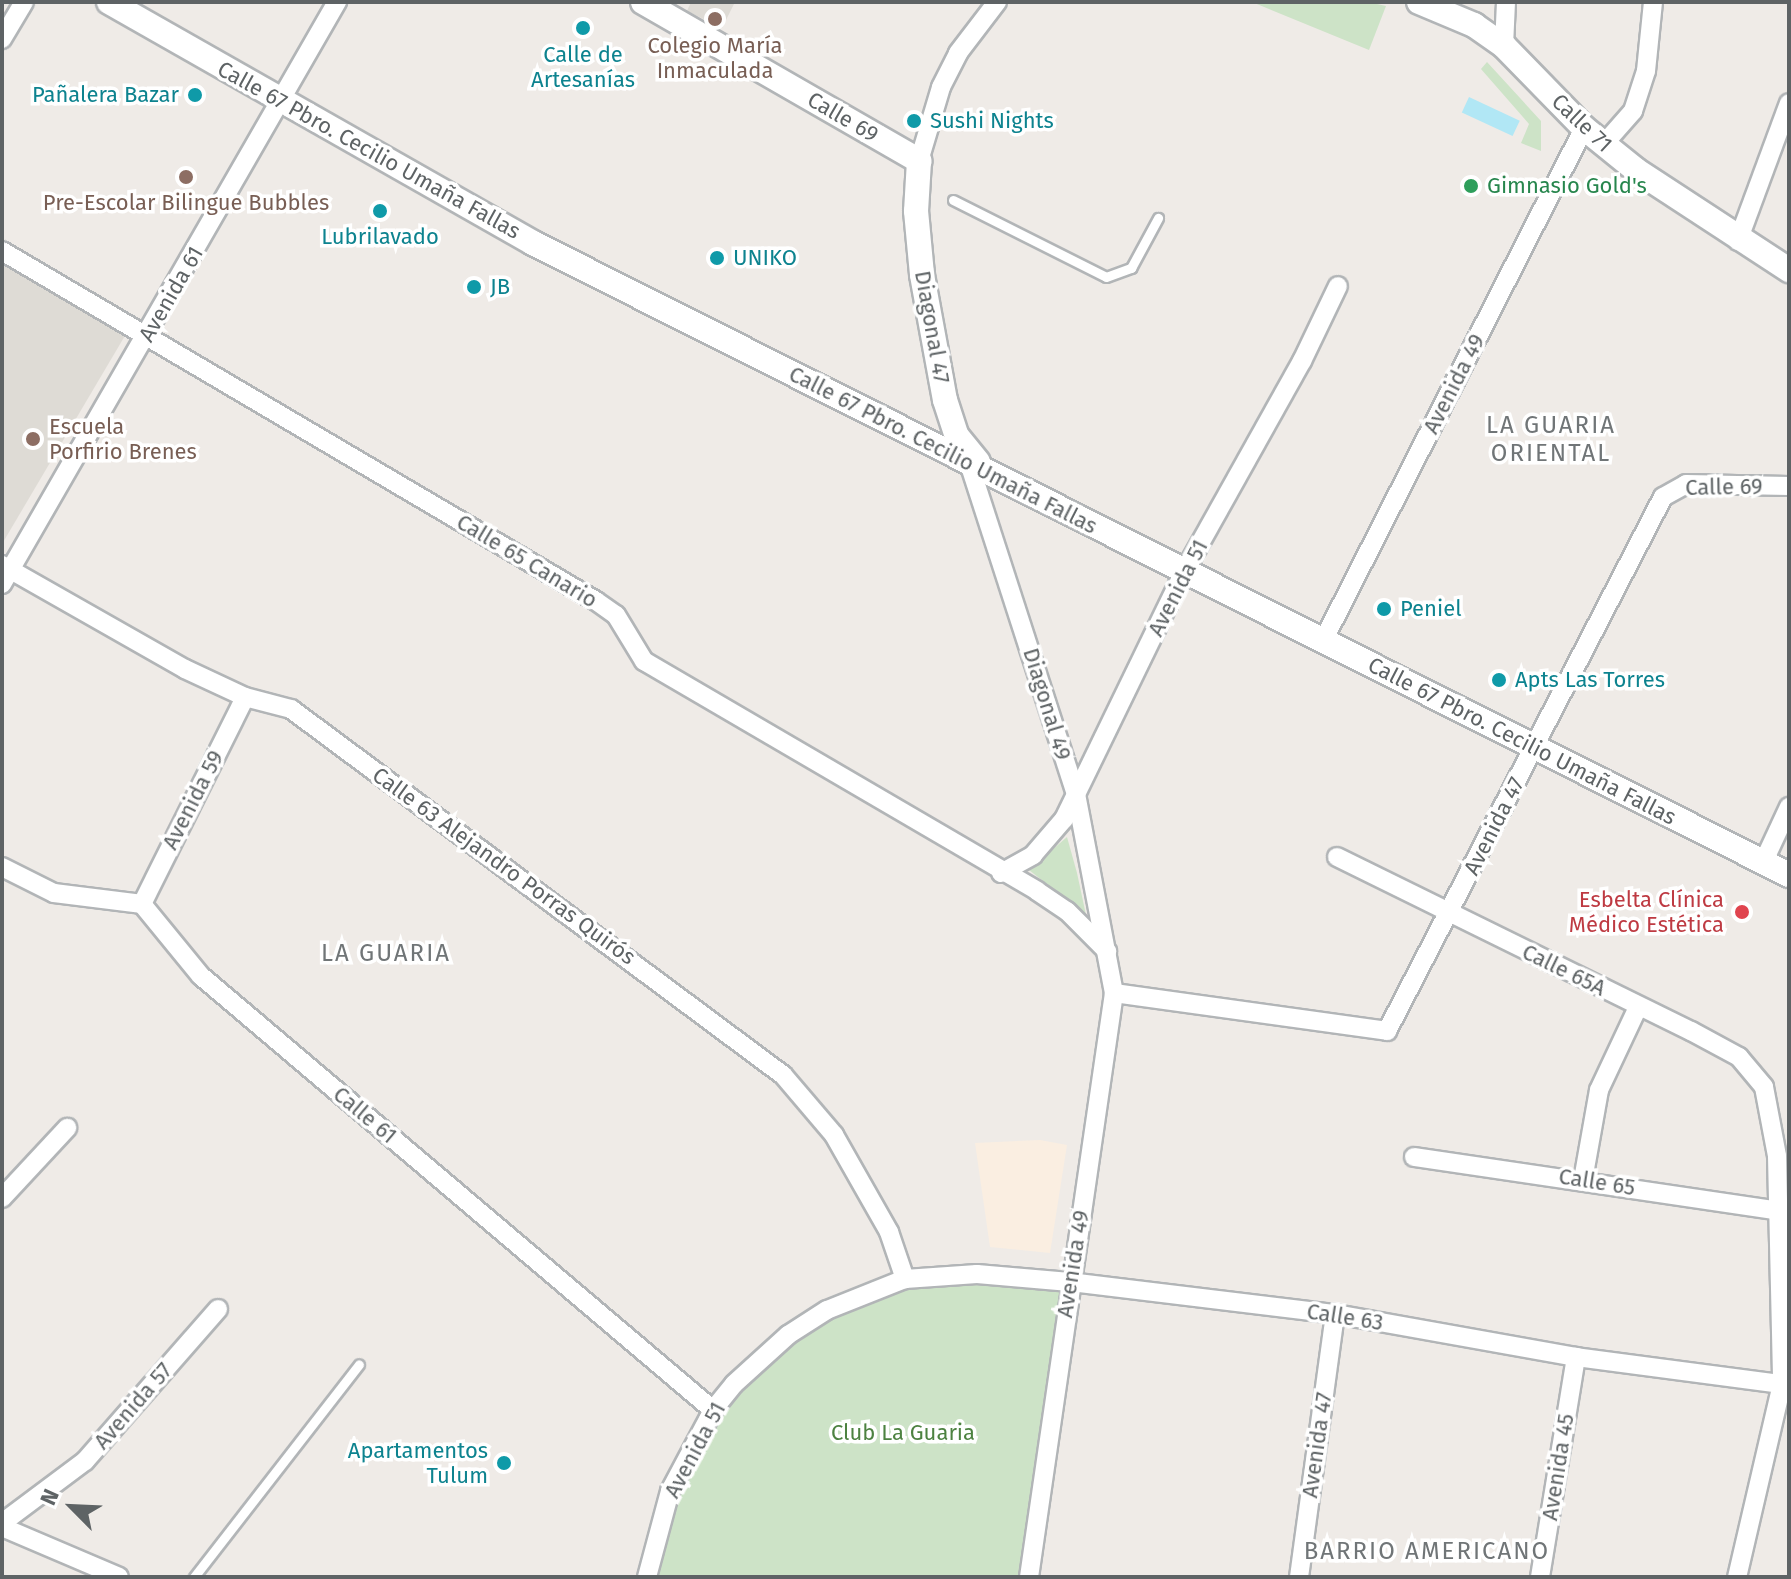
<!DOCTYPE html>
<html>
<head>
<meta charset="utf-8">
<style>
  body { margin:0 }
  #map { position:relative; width:1791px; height:1579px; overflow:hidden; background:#efebe7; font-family:"Fira Sans",sans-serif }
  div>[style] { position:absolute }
  .commercial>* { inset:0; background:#faeee1 }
  .education>* { inset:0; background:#dedbd5 }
  .green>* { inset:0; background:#cde3c7 }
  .water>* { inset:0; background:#b1e7f5; transform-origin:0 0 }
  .roads { filter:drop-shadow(2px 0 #b2b5b7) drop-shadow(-2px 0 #b2b5b7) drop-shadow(0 2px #b2b5b7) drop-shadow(0 -2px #b2b5b7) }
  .lane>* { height:9px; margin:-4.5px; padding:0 4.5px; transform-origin:4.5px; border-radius:4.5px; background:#fff }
  .street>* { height:18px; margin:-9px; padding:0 9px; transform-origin:9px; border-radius:9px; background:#fff }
  .secondary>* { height:24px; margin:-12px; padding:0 12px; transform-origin:12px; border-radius:12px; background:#fff }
  .dots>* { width:22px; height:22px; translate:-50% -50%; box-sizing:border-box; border:4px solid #fff; border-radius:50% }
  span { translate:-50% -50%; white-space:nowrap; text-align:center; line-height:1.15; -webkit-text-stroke:7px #fff; paint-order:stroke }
  .education-label { font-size:22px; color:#785e54 }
  .left { translate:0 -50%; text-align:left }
  .culture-label { font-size:22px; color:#0d838f }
  .right { translate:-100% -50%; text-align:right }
  .street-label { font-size:22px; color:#5e6365 }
  .leisure-label { font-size:22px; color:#27864d }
  .health-label { font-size:22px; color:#be3a42 }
  .park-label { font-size:22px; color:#4d8241 }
  .neighbourhood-label { font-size:24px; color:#707577; letter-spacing:2px }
  .frame { position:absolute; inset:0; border:4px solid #5e6365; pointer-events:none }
  .north { position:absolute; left:32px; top:1467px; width:80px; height:80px; -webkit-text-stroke:6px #fff; paint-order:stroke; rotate:294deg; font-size:22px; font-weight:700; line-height:32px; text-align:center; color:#5e6365 }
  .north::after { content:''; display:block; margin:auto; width:28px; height:36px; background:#5e6365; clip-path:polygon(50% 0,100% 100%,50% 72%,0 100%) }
</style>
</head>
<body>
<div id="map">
  <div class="commercial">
    <i style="clip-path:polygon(1040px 1140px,1067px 1145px,1050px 1253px,990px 1247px,975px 1143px)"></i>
  </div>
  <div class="education">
    <i style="clip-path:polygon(691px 2px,735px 2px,722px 28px,687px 11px)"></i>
    <i style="clip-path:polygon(2px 264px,126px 334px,2px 544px)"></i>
  </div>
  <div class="green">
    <i style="clip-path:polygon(1252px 2px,1368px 2px,1386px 6px,1369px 50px)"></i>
    <i style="clip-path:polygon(1487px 62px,1541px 121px,1541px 151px,1521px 143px,1529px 124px,1481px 69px)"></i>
    <i style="clip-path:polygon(1067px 837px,1077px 873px,1086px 915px,1029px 870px)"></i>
    <i style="clip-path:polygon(905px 1279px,1070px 1282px,1029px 1577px,647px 1577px,700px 1432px,788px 1335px)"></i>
  </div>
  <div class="water">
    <i style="left:1469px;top:97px;width:56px;height:17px;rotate:25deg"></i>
  </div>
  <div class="roads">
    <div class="lane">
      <i style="left:953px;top:200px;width:171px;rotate:26.7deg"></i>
      <i style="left:1106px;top:277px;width:27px;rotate:-20deg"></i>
      <i style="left:1131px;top:268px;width:57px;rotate:-61.6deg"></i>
      <i style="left:194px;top:1577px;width:269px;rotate:-52.2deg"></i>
    </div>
    <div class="street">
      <i style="left:2px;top:39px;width:43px;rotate:-59.3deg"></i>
      <i style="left:1504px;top:46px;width:44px;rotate:-87.4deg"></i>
      <i style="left:1604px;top:144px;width:44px;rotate:-48.7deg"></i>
      <i style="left:1633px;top:111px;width:42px;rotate:-72deg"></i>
      <i style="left:1646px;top:71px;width:69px;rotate:-84.2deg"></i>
      <i style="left:919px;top:161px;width:77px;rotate:-73.4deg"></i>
      <i style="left:941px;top:87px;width:38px;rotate:-63deg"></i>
      <i style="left:958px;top:53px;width:64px;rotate:-52.6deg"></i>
      <i style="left:1738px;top:241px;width:147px;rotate:-69.7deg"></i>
      <i style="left:2px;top:251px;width:689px;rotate:30.51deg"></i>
      <i style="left:596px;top:601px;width:24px;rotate:35deg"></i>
      <i style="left:616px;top:615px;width:54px;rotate:58.7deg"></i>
      <i style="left:644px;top:661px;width:455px;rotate:30.3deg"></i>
      <i style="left:1037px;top:891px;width:36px;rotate:34deg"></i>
      <i style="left:1067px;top:911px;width:57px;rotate:45deg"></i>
      <i style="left:969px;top:463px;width:348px;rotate:72.1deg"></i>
      <i style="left:1076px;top:794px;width:203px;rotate:79.2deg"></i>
      <i style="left:1114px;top:993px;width:590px;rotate:98.28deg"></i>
      <i style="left:2px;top:565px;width:210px;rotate:29.6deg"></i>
      <i style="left:185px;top:669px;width:66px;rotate:25deg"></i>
      <i style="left:245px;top:697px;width:48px;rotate:14.6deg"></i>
      <i style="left:291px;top:709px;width:613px;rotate:36.65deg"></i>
      <i style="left:783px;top:1075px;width:79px;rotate:49.6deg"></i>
      <i style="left:834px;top:1135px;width:112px;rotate:60.4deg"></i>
      <i style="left:889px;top:1232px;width:50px;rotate:71.2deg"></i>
      <i style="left:2px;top:584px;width:672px;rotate:-60.08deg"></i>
      <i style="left:1323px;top:641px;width:576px;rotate:-63.03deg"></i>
      <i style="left:1337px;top:857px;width:394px;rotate:26.2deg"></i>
      <i style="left:1691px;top:1031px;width:55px;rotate:28.4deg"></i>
      <i style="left:1739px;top:1057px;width:39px;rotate:50deg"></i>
      <i style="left:1764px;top:1087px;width:70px;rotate:79.3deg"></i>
      <i style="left:1777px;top:1156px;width:228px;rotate:88.7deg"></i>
      <i style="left:1782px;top:1384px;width:198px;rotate:103.1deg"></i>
      <i style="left:1763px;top:863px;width:62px;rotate:-65.1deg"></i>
      <i style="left:2px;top:867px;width:58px;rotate:26.6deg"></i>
      <i style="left:54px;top:893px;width:89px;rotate:7.1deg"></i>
      <i style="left:142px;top:904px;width:93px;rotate:50.7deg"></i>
      <i style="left:201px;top:976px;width:671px;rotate:40.29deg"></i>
      <i style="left:1001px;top:873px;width:37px;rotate:-29deg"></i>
      <i style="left:1033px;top:855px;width:48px;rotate:-49.3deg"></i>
      <i style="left:1064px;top:819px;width:275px;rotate:-64.1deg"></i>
      <i style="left:1184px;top:572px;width:242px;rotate:-60.8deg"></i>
      <i style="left:1302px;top:361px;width:83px;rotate:-64.4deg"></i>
      <i style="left:142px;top:904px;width:231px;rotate:-63.5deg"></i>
      <i style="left:1114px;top:993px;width:276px;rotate:7.9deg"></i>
      <i style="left:1387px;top:1031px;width:601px;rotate:-62.67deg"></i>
      <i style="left:1663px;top:497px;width:26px;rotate:-29deg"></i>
      <i style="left:1686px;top:484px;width:103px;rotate:1.1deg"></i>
      <i style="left:1414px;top:1157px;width:369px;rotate:8.4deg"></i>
      <i style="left:1583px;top:1180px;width:91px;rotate:-79.9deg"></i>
      <i style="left:1599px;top:1090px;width:92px;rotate:-64.8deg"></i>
      <i style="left:2px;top:1198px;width:96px;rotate:-47.1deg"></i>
      <i style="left:2px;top:1523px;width:104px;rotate:-36.8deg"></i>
      <i style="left:85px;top:1461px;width:202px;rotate:-48.8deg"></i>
      <i style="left:2px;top:1527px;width:127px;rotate:23.1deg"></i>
      <i style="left:647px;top:1577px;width:89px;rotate:-75deg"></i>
      <i style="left:670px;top:1491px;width:92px;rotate:-62deg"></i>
      <i style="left:713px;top:1410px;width:33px;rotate:-51deg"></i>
      <i style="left:734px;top:1384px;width:73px;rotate:-42.2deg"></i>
      <i style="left:788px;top:1335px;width:46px;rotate:-32.7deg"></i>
      <i style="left:827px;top:1310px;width:84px;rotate:-21.7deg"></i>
      <i style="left:905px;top:1279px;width:72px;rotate:-4deg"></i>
      <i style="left:977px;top:1274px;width:93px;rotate:4.9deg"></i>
      <i style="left:1070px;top:1282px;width:267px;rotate:6.9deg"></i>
      <i style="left:1335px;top:1314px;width:245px;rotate:10.1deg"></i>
      <i style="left:1576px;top:1357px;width:208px;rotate:7.5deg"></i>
      <i style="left:1299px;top:1577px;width:265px;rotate:-82.2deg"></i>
      <i style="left:1540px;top:1577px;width:223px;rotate:-80.7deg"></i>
    </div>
    <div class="secondary">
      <i style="left:109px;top:2px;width:488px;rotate:29.6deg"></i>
      <i style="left:533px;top:243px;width:1406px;rotate:26.71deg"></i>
      <i style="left:643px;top:2px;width:319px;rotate:29.9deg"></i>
      <i style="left:919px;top:161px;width:50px;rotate:93.4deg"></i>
      <i style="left:916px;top:211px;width:64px;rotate:84.6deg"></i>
      <i style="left:922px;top:275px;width:127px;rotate:79.6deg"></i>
      <i style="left:945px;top:400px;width:38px;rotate:72deg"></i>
      <i style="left:957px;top:436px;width:33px;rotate:51deg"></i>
      <i style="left:1419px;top:2px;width:60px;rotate:22.7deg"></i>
      <i style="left:1474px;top:25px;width:37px;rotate:35deg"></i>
      <i style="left:1504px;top:46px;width:115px;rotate:45.7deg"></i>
      <i style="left:1584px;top:128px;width:67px;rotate:38.9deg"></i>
      <i style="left:1636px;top:170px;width:183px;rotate:33.2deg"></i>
    </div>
  </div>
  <div class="dots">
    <i style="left:715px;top:19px;background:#8d6e63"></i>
    <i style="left:583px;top:28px;background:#0f9aa8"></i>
    <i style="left:195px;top:95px;background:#0f9aa8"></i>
    <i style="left:914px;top:121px;background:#0f9aa8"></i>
    <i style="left:186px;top:177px;background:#8d6e63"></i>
    <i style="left:1471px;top:186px;background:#2e9e5b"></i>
    <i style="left:380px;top:211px;background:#0f9aa8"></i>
    <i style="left:717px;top:258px;background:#0f9aa8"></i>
    <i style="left:474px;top:287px;background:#0f9aa8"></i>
    <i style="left:33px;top:439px;background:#8d6e63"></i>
    <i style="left:1384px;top:609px;background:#0f9aa8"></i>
    <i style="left:1499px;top:680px;background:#0f9aa8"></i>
    <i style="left:1742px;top:912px;background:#e0444e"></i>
    <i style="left:504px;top:1463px;background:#0f9aa8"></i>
  </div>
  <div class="education-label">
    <span style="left:715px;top:58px">Colegio María<br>Inmaculada</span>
    <span style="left:186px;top:203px">Pre-Escolar Bilingue Bubbles</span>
    <span class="left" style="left:49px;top:439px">Escuela<br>Porfirio Brenes</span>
  </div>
  <div class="culture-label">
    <span style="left:583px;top:67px">Calle de<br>Artesanías</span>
    <span class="right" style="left:179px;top:95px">Pañalera Bazar</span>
    <span class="left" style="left:930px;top:121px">Sushi Nights</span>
    <span style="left:380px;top:237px">Lubrilavado</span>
    <span class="left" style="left:733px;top:258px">UNIKO</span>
    <span class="left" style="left:490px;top:287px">JB</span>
    <span class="left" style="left:1400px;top:609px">Peniel</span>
    <span class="left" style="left:1515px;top:680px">Apts Las Torres</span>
    <span class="right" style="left:488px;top:1463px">Apartamentos<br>Tulum</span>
  </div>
  <div class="street-label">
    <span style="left:843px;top:117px;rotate:30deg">Calle 69</span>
    <span style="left:1582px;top:123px;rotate:43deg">Calle 71</span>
    <span style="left:369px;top:150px;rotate:29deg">Calle 67 Pbro. Cecilio Umaña Fallas</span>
    <span style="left:171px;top:294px;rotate:-60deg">Avenida 61</span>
    <span style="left:932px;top:327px;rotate:80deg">Diagonal 47</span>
    <span style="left:1454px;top:384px;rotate:-63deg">Avenida 49</span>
    <span style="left:943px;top:450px;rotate:27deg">Calle 67 Pbro. Cecilio Umaña Fallas</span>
    <span style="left:1724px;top:487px;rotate:-1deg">Calle 69</span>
    <span style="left:527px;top:561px;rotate:31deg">Calle 65 Canario</span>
    <span style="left:1178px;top:588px;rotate:-63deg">Avenida 51</span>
    <span style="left:1047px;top:704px;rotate:73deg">Diagonal 49</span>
    <span style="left:1522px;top:741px;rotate:27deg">Calle 67 Pbro. Cecilio Umaña Fallas</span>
    <span style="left:193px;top:800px;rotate:-63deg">Avenida 59</span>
    <span style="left:1494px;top:826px;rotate:-63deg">Avenida 47</span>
    <span style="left:504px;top:866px;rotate:36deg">Calle 63 Alejandro Porras Quirós</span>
    <span style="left:1564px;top:970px;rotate:26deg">Calle 65A</span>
    <span style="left:365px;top:1115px;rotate:40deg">Calle 61</span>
    <span style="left:1597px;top:1182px;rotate:9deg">Calle 65</span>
    <span style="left:1073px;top:1264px;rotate:-81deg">Avenida 49</span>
    <span style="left:1345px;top:1317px;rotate:9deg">Calle 63</span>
    <span style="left:133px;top:1406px;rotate:-49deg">Avenida 57</span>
    <span style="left:1317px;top:1445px;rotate:-82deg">Avenida 47</span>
    <span style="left:695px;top:1450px;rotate:-62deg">Avenida 51</span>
    <span style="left:1558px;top:1467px;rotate:-81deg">Avenida 45</span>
  </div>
  <div class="leisure-label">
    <span class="left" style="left:1487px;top:186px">Gimnasio Gold's</span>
  </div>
  <div class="health-label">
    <span class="right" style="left:1724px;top:912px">Esbelta Clínica<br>Médico Estética</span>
  </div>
  <div class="park-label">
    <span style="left:903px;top:1433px">Club La Guaria</span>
  </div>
  <div class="neighbourhood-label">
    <span style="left:1551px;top:440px">LA GUARIA<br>ORIENTAL</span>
    <span style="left:386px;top:954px">LA GUARIA</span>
    <span style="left:1427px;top:1552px">BARRIO AMERICANO</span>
  </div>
  <div class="frame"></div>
  <div class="north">N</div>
</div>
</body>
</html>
